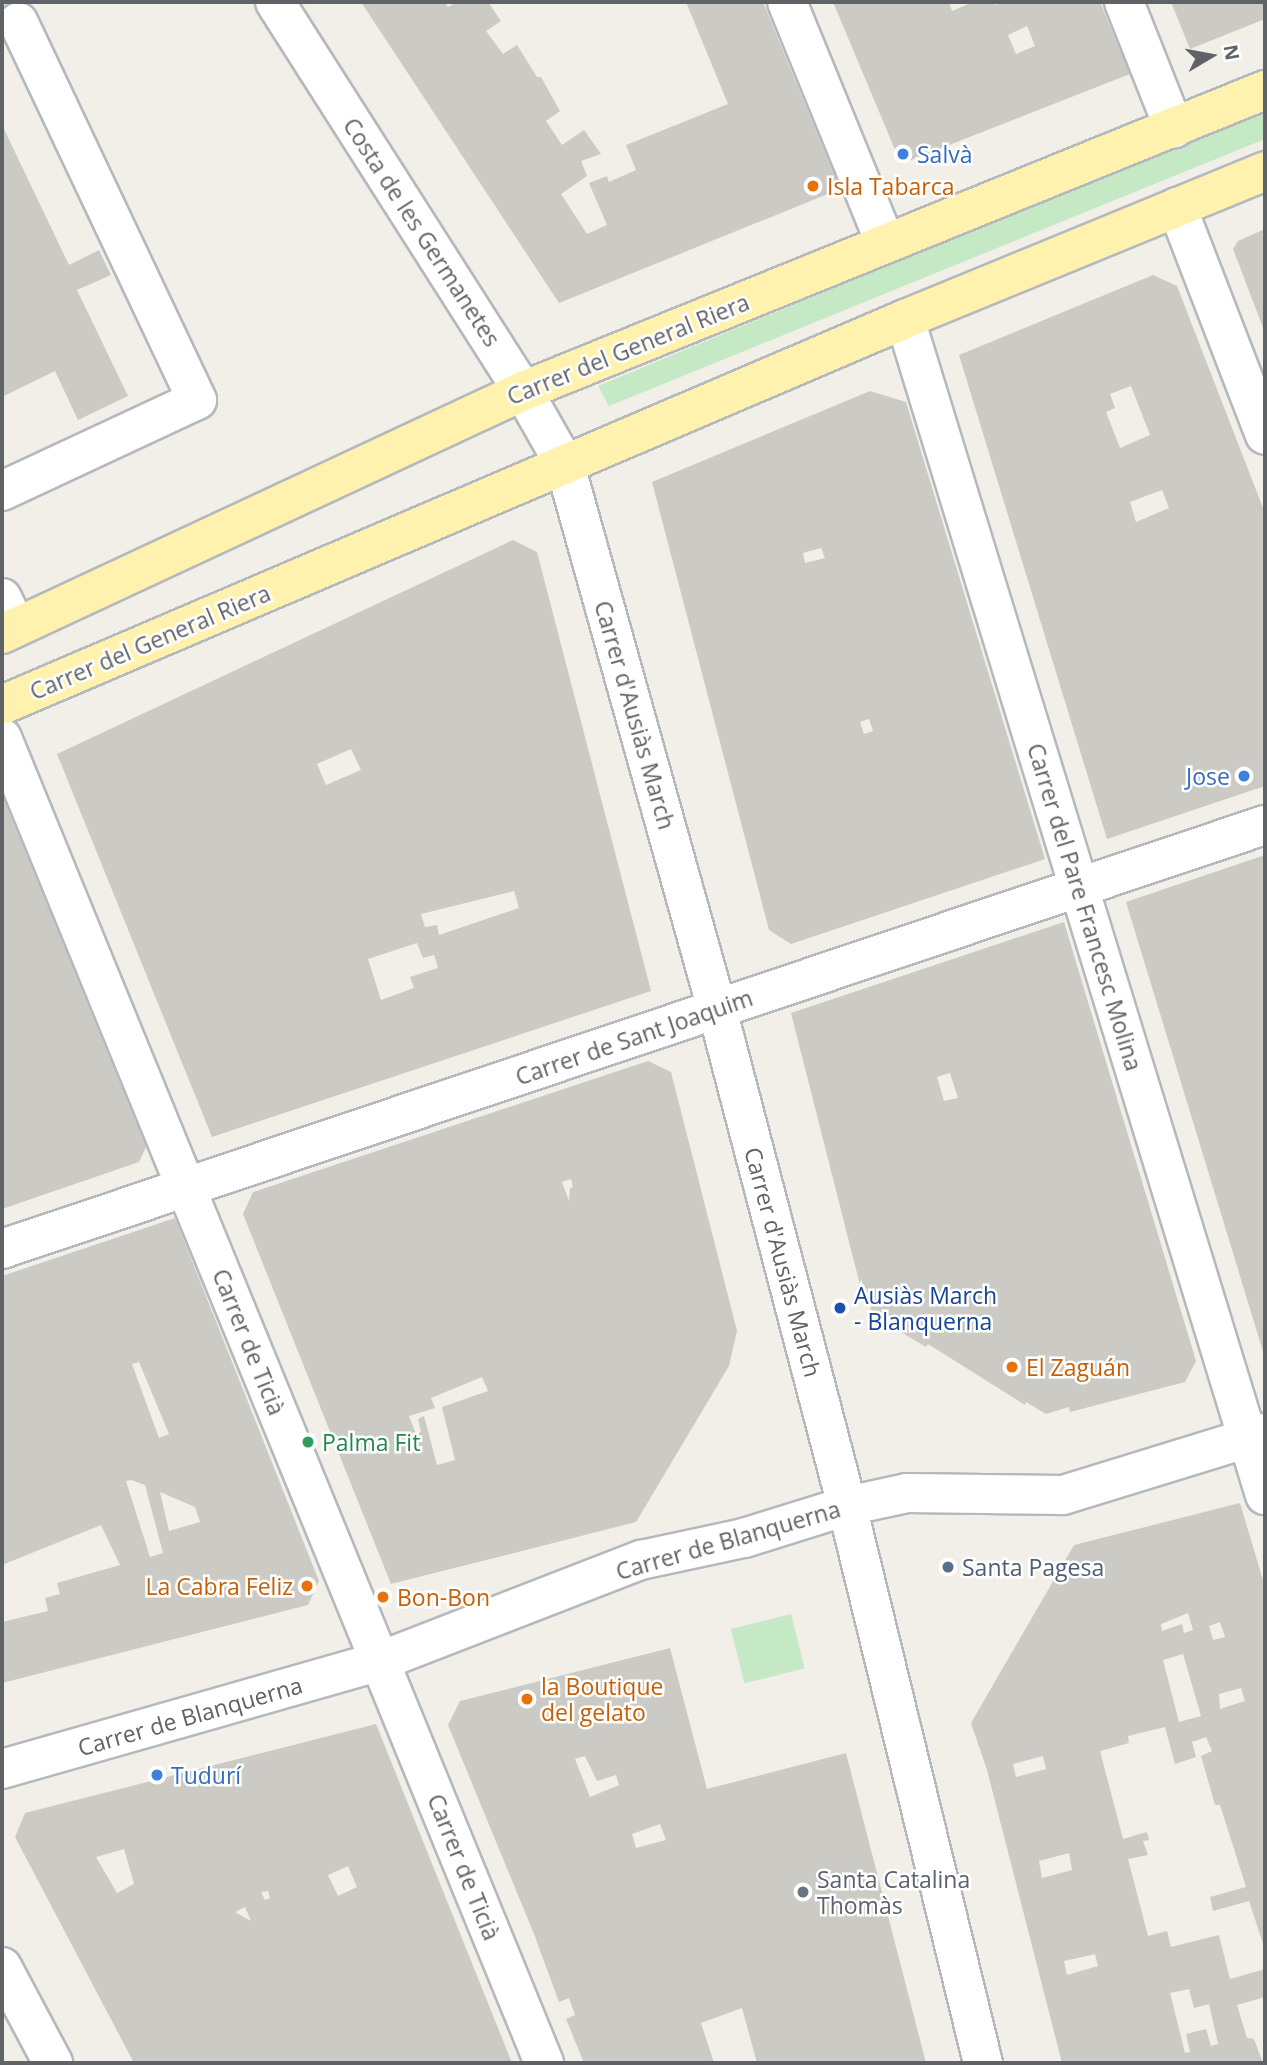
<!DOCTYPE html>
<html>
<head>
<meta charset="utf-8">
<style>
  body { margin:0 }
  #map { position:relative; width:1267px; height:2065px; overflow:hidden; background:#f1efe8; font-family:"Open Sans",sans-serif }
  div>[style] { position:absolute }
  .green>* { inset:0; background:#c5e8c5; transform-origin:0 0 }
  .building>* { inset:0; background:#cccac5 }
  .roads { filter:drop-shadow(2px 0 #b5b8bc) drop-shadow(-2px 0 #b5b8bc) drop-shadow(0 2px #b5b8bc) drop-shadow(0 -2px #b5b8bc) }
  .minor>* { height:38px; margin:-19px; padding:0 19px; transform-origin:19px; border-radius:19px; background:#fff }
  .major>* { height:38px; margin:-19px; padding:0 19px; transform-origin:19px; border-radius:19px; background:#fff2af }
  .dots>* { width:19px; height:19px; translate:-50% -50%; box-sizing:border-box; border:4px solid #fff; border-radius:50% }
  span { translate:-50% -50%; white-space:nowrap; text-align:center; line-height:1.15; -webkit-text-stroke:5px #fff; paint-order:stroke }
  .shop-label { font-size:23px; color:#366cbe }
  .left { translate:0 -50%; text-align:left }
  .right { translate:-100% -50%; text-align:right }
  .food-label { font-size:23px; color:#c56008 }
  .street-label { font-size:23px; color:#5f6368 }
  .transit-label { font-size:23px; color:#164399 }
  .leisure-label { font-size:23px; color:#27864d }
  .service-label { font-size:23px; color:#4e5e75 }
  .worship-label { font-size:23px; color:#5b616d }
  .frame { position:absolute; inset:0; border:4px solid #5f6368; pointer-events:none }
  .north { position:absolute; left:1176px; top:21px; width:70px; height:70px; -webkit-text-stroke:5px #fff; paint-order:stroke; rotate:80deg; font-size:19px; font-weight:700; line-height:28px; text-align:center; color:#5f6368 }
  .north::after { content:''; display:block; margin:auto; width:24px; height:32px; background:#5f6368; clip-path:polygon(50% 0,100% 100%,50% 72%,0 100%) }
</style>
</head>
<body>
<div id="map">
  <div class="green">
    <i style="clip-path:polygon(1265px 109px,1265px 139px,609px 406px,598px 386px)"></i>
    <i style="left:791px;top:1614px;width:56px;height:62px;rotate:76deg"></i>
  </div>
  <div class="building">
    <i style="clip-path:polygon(361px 2px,444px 2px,448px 7px,457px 2px,488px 2px,501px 21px,486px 31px,503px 54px,517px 45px,537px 77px,541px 77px,560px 111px,546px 121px,562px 145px,584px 130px,601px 154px,581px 161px,587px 176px,561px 194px,587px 234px,607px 225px,589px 183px,607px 176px,609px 182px,636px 170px,626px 145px,728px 104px,686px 2px,763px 2px,840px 189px,559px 303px)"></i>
    <i style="clip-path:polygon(evenodd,833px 2px,949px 2px,952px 11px,973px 2px,994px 2px,995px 5px,1004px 2px,1100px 2px,1130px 74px,901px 164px,833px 2px,1027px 26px,1035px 46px,1016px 54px,1008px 35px,1027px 26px)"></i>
    <i style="clip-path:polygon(1171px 2px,1265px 2px,1265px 19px,1190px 49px)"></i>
    <i style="clip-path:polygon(2px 125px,69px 265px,99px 250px,111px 275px,77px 290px,128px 396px,78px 420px,55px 371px,2px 397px)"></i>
    <i style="clip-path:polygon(1265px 229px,1265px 333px,1233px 249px,1238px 241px)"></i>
    <i style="clip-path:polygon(evenodd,1153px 275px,1177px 286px,1265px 513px,1265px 786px,1107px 839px,959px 355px,1153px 275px,1131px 386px,1150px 435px,1120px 448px,1106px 412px,1115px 408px,1110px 394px,1131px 386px,1153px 275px,1162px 490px,1169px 508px,1136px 522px,1130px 502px,1162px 490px)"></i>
    <i style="clip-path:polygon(evenodd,870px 391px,906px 402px,1045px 859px,791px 944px,769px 930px,652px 482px,870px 391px,821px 548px,825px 558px,805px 563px,803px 553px,821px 548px,870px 391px,869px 719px,873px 731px,864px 734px,860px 722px,869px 719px)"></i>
    <i style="clip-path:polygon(evenodd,513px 540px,537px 552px,651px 991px,212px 1137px,57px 754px,513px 540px,351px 749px,361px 770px,326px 785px,317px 764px,351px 749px,513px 540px,514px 891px,519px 908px,439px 935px,437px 925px,425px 927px,421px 914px,514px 891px,513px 540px,417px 943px,423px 958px,434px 955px,438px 968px,410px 977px,414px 988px,381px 1000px,368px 959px,417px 943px)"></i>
    <i style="clip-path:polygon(2px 795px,146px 1147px,139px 1162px,2px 1209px)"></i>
    <i style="clip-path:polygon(1265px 855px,1265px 1358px,1126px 902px)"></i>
    <i style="clip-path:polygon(evenodd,1064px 922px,1196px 1361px,1185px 1382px,1070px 1412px,1069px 1407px,1046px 1414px,1026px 1402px,1025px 1405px,928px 1344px,926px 1347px,889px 1325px,891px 1323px,871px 1310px,866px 1288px,861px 1289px,791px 1013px,1064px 922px,950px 1073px,958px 1098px,944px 1101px,937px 1077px,950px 1073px)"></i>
    <i style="clip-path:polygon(evenodd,648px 1061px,671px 1072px,737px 1331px,729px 1366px,636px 1522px,391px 1584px,243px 1214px,253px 1192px,648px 1061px,571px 1179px,573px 1187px,570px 1188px,569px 1201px,562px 1182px,571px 1179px,648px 1061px,482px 1377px,488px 1391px,442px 1407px,455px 1460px,437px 1465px,424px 1416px,418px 1419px,421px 1432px,416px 1434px,409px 1416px,435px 1408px,431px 1398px,482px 1377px)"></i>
    <i style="clip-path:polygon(evenodd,175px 1218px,319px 1581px,308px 1605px,2px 1683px,2px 1622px,48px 1611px,45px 1598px,60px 1594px,57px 1583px,120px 1565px,101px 1525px,2px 1565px,2px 1276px,175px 1218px,139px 1362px,169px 1434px,159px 1438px,132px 1364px,139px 1362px,175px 1218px,131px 1480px,145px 1485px,163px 1553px,150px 1557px,126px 1481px,131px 1480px,175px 1218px,160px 1492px,195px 1507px,200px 1522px,169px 1531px,160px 1492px)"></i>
    <i style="clip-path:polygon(evenodd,1240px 1503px,1265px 1587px,1265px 1950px,1249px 1901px,1213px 1911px,1210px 1897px,1246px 1887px,1220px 1805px,1215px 1805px,1201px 1756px,1212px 1751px,1206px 1737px,1192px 1742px,1196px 1757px,1175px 1764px,1165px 1727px,1128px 1736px,1129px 1743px,1100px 1751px,1123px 1839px,1147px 1832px,1149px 1840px,1143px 1841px,1148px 1855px,1128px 1859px,1148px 1936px,1167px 1931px,1171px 1947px,1219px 1935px,1230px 1979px,1265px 1969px,1265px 1997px,1237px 2005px,1247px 2038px,1254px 2039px,1263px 2063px,1062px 2063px,987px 1770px,971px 1723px,1074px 1545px,1240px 1503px,1188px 1613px,1193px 1630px,1184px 1633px,1182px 1624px,1162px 1631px,1161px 1624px,1188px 1613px,1240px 1503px,1220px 1622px,1225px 1637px,1213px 1640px,1209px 1626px,1220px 1622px,1240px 1503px,1183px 1654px,1201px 1716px,1179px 1722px,1163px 1660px,1183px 1654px,1240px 1503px,1241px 1688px,1245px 1701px,1220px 1709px,1219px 1694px,1241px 1688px,1240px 1503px,1043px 1756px,1046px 1769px,1016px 1777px,1013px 1764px,1043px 1756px,1240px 1503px,1069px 1853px,1072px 1870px,1042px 1878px,1039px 1861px,1069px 1853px,1240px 1503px,1095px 1954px,1098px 1966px,1067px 1975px,1064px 1961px,1095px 1954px,1240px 1503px,1189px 1989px,1194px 2008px,1209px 2004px,1218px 2044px,1211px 2046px,1206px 2029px,1186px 2034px,1190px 2052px,1185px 2053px,1170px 1993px,1189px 1989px)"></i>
    <i style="clip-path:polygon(evenodd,670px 1648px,707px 1789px,846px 1753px,926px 2063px,757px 2063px,742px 2008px,701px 2023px,714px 2063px,584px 2063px,566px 2019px,575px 2015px,569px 1998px,559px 2002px,534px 1934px,448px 1725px,460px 1701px,670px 1648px,585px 1756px,597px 1781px,616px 1775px,619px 1785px,590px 1797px,575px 1759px,585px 1756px,670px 1648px,660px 1824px,666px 1840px,636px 1848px,632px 1834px,660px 1824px)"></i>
    <i style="clip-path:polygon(evenodd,376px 1724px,512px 2063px,134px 2063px,15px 1837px,25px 1813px,376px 1724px,124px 1849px,134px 1884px,117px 1893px,96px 1857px,124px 1849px,376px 1724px,348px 1866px,357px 1887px,338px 1896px,328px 1875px,348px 1866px,376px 1724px,268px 1891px,270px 1898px,265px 1900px,261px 1892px,268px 1891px,376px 1724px,245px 1907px,251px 1921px,235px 1912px,245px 1907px)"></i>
  </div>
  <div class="roads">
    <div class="minor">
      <i style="left:275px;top:2px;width:461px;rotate:57.5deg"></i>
      <i style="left:523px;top:391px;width:85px;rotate:60.4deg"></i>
      <i style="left:565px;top:465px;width:565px;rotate:74.39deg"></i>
      <i style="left:717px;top:1009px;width:514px;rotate:75.34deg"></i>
      <i style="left:847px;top:1506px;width:573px;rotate:76.28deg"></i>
      <i style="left:787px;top:2px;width:261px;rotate:67.8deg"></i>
      <i style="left:1124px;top:2px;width:136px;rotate:68.4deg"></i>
      <i style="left:1177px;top:207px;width:244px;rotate:68.9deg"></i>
      <i style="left:905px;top:319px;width:1230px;rotate:72.98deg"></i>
      <i style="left:2px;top:491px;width:215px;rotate:-25deg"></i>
      <i style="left:197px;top:400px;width:418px;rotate:-115.3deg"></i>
      <i style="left:2px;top:598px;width:32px;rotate:64deg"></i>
      <i style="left:2px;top:738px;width:1432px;rotate:67.75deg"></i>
      <i style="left:2px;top:1249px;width:1332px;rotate:-18.56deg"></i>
      <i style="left:2px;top:1769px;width:393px;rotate:-15.9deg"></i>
      <i style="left:380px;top:1661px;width:280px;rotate:-21.2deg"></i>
      <i style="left:641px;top:1560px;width:105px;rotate:-12.1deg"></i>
      <i style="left:744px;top:1538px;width:108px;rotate:-17.3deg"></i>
      <i style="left:847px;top:1506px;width:61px;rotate:-12.2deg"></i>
      <i style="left:907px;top:1493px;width:156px;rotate:0.7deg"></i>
      <i style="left:1063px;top:1495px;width:211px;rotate:-17.1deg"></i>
      <i style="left:2px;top:1967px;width:109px;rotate:62deg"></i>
    </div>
    <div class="major">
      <i style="left:2px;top:634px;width:575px;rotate:-25deg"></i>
      <i style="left:523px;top:391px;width:801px;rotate:-22.08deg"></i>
      <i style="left:2px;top:705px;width:982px;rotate:-23.14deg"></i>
      <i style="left:905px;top:319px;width:389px;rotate:-22.3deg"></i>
    </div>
  </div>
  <div class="dots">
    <i style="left:903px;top:154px;background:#3f7fe0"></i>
    <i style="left:813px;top:186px;background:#e8710a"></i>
    <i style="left:1244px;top:776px;background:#3f7fe0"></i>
    <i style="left:840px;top:1308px;background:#1a4fb4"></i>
    <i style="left:1012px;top:1367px;background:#e8710a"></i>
    <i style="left:308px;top:1442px;background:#2e9e5b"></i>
    <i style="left:948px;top:1567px;background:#5c6f8a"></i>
    <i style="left:307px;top:1586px;background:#e8710a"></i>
    <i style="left:383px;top:1597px;background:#e8710a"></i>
    <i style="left:527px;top:1699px;background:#e8710a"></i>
    <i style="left:157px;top:1775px;background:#3f7fe0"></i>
    <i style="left:803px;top:1892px;background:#6b7280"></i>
  </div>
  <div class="shop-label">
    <span class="left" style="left:917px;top:154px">Salvà</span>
    <span class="right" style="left:1230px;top:776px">Jose</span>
    <span class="left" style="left:171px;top:1775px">Tudurí</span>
  </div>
  <div class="food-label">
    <span class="left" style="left:827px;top:186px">Isla Tabarca</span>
    <span class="left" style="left:1026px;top:1367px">El Zaguán</span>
    <span class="right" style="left:293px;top:1586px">La Cabra Feliz</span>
    <span class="left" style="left:397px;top:1597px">Bon-Bon</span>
    <span class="left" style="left:541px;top:1699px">la Boutique<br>del gelato</span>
  </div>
  <div class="street-label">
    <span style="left:422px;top:232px;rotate:57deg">Costa de les Germanetes</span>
    <span style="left:628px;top:349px;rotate:-22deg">Carrer del General Riera</span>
    <span style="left:150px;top:642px;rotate:-23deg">Carrer del General Riera</span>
    <span style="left:635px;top:715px;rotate:74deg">Carrer d'Ausiàs March</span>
    <span style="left:1085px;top:907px;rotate:73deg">Carrer del Pare Francesc Molina</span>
    <span style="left:634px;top:1037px;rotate:-19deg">Carrer de Sant Joaquim</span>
    <span style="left:783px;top:1262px;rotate:75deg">Carrer d'Ausiàs March</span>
    <span style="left:249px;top:1342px;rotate:68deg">Carrer de Ticià</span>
    <span style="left:728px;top:1540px;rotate:-16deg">Carrer de Blanquerna</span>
    <span style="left:190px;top:1716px;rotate:-16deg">Carrer de Blanquerna</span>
    <span style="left:464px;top:1867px;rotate:68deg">Carrer de Ticià</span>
  </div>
  <div class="transit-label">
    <span class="left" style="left:854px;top:1308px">Ausiàs March<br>- Blanquerna</span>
  </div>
  <div class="leisure-label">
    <span class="left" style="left:322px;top:1442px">Palma Fit</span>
  </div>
  <div class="service-label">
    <span class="left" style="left:962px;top:1567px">Santa Pagesa</span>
  </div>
  <div class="worship-label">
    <span class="left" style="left:817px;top:1892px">Santa Catalina<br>Thomàs</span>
  </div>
  <div class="frame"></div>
  <div class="north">N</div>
</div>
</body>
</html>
